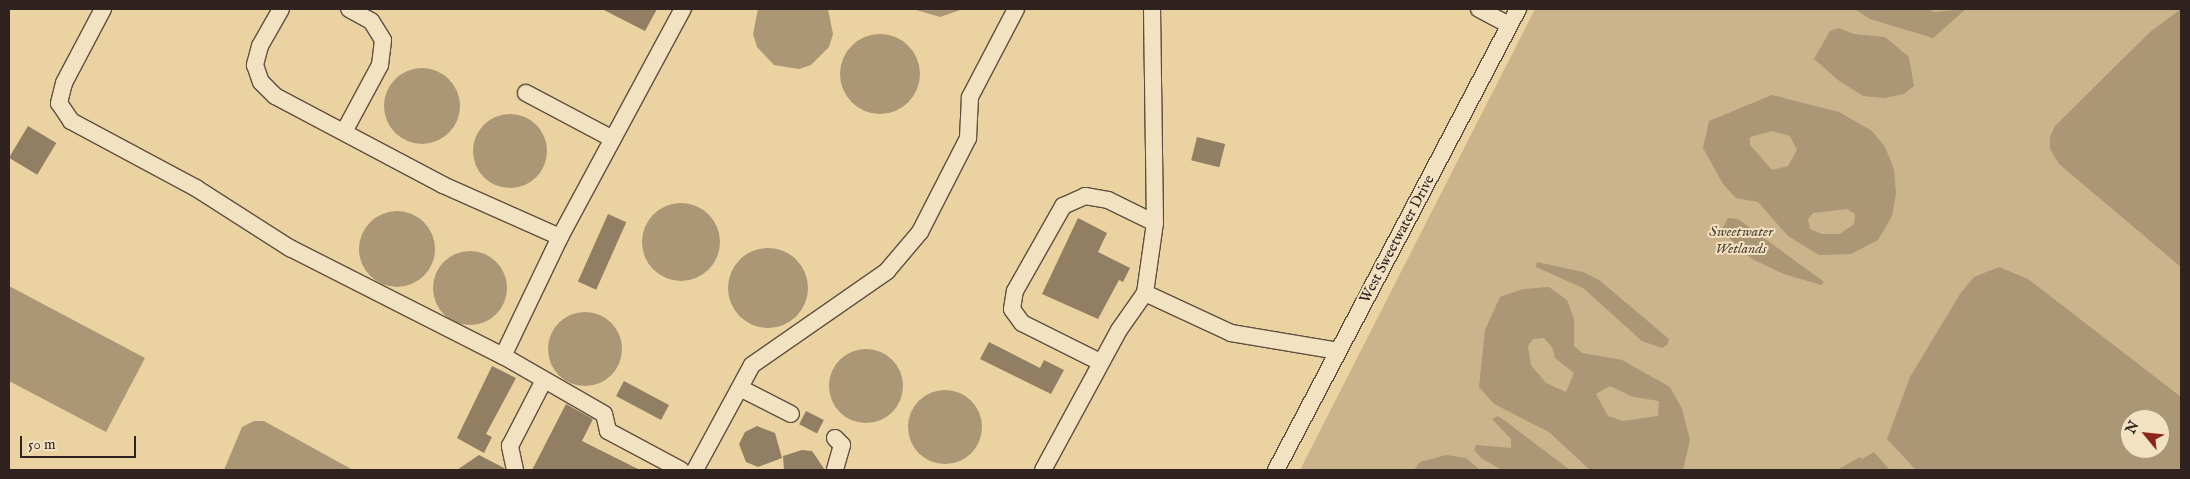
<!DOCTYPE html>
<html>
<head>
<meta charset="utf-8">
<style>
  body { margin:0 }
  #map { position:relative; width:2190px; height:479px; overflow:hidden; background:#ebd2a1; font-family:"IM FELL English",serif }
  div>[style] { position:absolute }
  .green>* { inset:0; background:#cbb48b }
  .water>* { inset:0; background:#ab9675 }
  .round { border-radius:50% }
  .building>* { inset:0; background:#917e63; transform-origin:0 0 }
  .roads { filter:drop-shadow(1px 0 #5f4f40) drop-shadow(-1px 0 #5f4f40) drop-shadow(0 1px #5f4f40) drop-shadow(0 -1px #5f4f40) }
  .minor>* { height:16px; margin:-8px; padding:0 8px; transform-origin:8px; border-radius:8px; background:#f2e2c2 }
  span { translate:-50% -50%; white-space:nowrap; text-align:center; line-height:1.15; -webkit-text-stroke:4px #f2e2c2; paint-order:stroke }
  .park-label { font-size:15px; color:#57473a; font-style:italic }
  .street-label { font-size:15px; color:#30231f }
  .frame { position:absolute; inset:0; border:10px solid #30231f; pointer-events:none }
  .north { position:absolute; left:2120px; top:409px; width:50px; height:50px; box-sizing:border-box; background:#f2e2c2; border:1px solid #a49681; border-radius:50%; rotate:298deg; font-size:14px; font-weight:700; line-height:20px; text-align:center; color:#30231f }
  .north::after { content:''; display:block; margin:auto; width:18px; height:22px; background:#8f2418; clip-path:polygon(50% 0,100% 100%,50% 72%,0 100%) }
  .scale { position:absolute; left:20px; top:436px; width:116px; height:22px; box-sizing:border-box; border:2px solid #30231f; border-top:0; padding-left:6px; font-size:15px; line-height:18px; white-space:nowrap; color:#30231f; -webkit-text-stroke:4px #f2e2c2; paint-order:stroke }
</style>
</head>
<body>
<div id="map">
  <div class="green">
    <i style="clip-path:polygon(evenodd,1535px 9px,2181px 9px,2181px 470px,1300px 470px,1535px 9px,2130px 419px,2160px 419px,2160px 449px,2130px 449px,2130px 419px)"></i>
  </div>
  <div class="water">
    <i style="clip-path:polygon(758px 9px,828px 9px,833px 34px,829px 47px,811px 65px,799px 69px,774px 65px,757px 47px,753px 34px)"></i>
    <i style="clip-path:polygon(913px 9px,963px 9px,940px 17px)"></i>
    <i style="clip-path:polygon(1855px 9px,1928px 9px,1935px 12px,1966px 9px,1933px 38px,1870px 19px)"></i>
    <i style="clip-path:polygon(2181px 9px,2181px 267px,2059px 164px,2050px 149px,2050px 137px,2055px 126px,2150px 32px)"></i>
    <i style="clip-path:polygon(1839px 28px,1854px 34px,1885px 37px,1909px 57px,1914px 86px,1904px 94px,1884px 98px,1863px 96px,1838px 80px,1814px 59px,1830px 31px)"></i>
    <i class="round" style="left:840px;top:34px;width:80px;height:80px"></i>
    <i class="round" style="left:384px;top:68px;width:76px;height:76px"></i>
    <i style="clip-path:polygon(evenodd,1772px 95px,1839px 112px,1872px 131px,1885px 147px,1894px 169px,1896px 193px,1892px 216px,1878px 240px,1851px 254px,1819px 255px,1788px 236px,1758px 202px,1736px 198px,1723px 184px,1703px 148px,1709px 121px,1772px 95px,1772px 131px,1790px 136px,1797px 150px,1788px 166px,1772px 170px,1750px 145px,1750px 137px,1772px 131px,1772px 95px,1847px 209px,1855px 214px,1854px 224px,1840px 234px,1822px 234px,1810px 229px,1808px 219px,1813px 213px,1847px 209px)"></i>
    <i class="round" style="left:473px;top:114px;width:74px;height:74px"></i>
    <i class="round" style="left:642px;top:203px;width:78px;height:78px"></i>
    <i class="round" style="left:359px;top:211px;width:76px;height:76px"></i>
    <i style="clip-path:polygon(1728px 218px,1738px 219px,1824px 282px,1821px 285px,1784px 274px,1752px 259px,1721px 231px)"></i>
    <i class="round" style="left:728px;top:248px;width:80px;height:80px"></i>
    <i class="round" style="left:433px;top:251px;width:74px;height:74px"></i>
    <i style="clip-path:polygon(1537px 262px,1583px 272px,1599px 280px,1669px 339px,1668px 344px,1662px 348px,1642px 341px,1583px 288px,1536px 267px)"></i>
    <i style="clip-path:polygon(evenodd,1999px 267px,2028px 279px,2181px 397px,2181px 470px,1916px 470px,1887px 439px,1910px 377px,1960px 294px,1974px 277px,1999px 267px,2130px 419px,2160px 419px,2160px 449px,2130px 449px,2130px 419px)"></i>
    <i style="clip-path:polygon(9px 286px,145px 358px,106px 432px,9px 381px)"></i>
    <i style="clip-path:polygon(evenodd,1549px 287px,1567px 300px,1574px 319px,1574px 346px,1582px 353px,1622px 360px,1670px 387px,1682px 409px,1690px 440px,1683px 470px,1590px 470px,1549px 432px,1494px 404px,1479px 387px,1485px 330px,1500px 297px,1523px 289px,1549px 287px,1544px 338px,1552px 347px,1555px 358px,1574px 373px,1566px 392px,1546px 383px,1531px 365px,1528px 346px,1533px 339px,1544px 338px,1549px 287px,1610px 386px,1633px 397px,1659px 401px,1658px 416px,1623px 421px,1608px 416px,1596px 394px,1610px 386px)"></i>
    <i class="round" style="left:548px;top:312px;width:74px;height:74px"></i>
    <i class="round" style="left:829px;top:349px;width:74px;height:74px"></i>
    <i class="round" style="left:908px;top:390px;width:74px;height:74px"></i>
    <i style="clip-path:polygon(1498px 416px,1508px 423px,1570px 470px,1502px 470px,1481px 458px,1474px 450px,1476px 445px,1511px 448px,1511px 439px,1492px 419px)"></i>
    <i style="clip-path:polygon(254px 421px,264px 421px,353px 470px,224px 470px,242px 427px)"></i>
    <i style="clip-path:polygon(1874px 452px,1890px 470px,1837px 470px,1860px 457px,1862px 459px)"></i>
    <i style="clip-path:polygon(1446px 455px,1466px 458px,1480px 470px,1414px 470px,1420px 462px)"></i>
  </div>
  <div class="building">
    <i style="clip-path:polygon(602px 9px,657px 9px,645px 31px)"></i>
    <i style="left:28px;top:126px;width:33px;height:37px;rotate:31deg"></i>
    <i style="left:1197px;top:137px;width:29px;height:24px;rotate:14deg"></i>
    <i style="left:608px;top:214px;width:20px;height:74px;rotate:24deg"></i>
    <i style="clip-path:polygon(1078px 218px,1107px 233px,1098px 252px,1130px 268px,1123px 282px,1119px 280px,1098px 319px,1042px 294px)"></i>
    <i style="clip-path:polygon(989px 342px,1040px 368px,1044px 360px,1064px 370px,1051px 394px,980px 359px)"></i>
    <i style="clip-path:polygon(492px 366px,516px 378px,486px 434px,492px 437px,484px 453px,457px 438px)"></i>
    <i style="left:624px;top:381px;width:51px;height:17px;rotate:28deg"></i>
    <i style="clip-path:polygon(566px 404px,593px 419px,582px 441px,640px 470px,532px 470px)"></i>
    <i style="left:806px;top:411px;width:20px;height:15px;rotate:27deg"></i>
    <i style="clip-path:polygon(757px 426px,775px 433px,782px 458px,758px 467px,746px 462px,739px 444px,745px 432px)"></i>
    <i style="clip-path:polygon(802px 450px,812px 451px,825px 470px,784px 470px,783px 456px)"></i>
    <i style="clip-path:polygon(479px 455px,504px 468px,505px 470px,457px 470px)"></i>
  </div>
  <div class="roads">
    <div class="minor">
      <i style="left:103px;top:9px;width:84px;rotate:117.8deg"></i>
      <i style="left:64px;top:83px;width:21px;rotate:104deg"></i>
      <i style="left:59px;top:103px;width:22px;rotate:56deg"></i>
      <i style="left:71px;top:121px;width:142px;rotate:28.2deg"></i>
      <i style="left:196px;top:188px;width:112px;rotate:32.6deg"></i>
      <i style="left:290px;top:248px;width:239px;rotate:26.9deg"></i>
      <i style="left:281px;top:9px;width:43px;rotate:119.6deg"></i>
      <i style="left:260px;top:46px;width:20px;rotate:105deg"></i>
      <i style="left:255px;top:65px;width:18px;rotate:71deg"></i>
      <i style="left:261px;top:82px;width:20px;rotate:45deg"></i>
      <i style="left:275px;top:96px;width:190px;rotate:27.9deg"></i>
      <i style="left:443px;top:185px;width:128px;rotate:24deg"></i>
      <i style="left:1479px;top:9px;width:34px;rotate:28deg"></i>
      <i style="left:526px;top:93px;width:98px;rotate:27.9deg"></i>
      <i style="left:345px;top:130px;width:74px;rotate:-61.7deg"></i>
      <i style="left:380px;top:65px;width:25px;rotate:-83deg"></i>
      <i style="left:383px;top:40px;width:22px;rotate:-122deg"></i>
      <i style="left:371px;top:21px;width:25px;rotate:-151deg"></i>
      <i style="left:1145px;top:293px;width:95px;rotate:24.9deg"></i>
      <i style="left:1231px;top:333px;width:109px;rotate:9.5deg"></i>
      <i style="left:1100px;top:362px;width:87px;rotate:-153.4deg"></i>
      <i style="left:1022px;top:323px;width:17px;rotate:-126deg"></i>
      <i style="left:1012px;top:309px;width:18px;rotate:-81deg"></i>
      <i style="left:1015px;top:291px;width:98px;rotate:-60.5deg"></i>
      <i style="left:1063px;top:206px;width:24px;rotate:-24deg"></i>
      <i style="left:1085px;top:196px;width:23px;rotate:10deg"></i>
      <i style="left:1108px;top:200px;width:52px;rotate:26.1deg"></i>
      <i style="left:740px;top:388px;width:57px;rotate:27deg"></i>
      <i style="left:835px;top:438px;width:10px;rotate:45deg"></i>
      <i style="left:842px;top:445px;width:26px;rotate:106deg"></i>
      <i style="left:515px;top:470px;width:25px;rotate:-102deg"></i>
      <i style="left:510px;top:446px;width:74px;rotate:-62.7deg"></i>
      <i style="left:681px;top:470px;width:83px;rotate:-151.9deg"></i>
      <i style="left:608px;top:431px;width:17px;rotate:-103deg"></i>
      <i style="left:604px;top:414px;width:116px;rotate:-150.1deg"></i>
      <i style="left:503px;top:356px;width:132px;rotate:-64.4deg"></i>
      <i style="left:560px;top:237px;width:259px;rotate:-61.7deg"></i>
      <i style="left:695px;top:470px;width:119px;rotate:-61.5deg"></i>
      <i style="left:752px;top:365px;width:165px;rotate:-34.8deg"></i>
      <i style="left:887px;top:271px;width:51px;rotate:-49.8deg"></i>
      <i style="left:920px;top:232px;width:106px;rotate:-62.9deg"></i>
      <i style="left:968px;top:138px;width:41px;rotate:-87.2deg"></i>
      <i style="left:970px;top:97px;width:99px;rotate:-62.4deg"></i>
      <i style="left:1043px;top:470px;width:159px;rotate:-61.5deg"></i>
      <i style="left:1119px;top:330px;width:45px;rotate:-54.9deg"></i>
      <i style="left:1145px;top:293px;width:71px;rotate:-81.9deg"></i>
      <i style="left:1155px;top:223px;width:214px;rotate:-90.8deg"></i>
      <i style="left:1276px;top:470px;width:521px;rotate:-62.3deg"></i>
    </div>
  </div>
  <div class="park-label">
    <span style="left:1741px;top:240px">Sweetwater<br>Wetlands</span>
  </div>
  <div class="street-label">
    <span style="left:1397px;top:239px;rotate:-62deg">West Sweetwater Drive</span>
  </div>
  <div class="frame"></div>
  <div class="north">N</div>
  <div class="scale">50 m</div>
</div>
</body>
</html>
